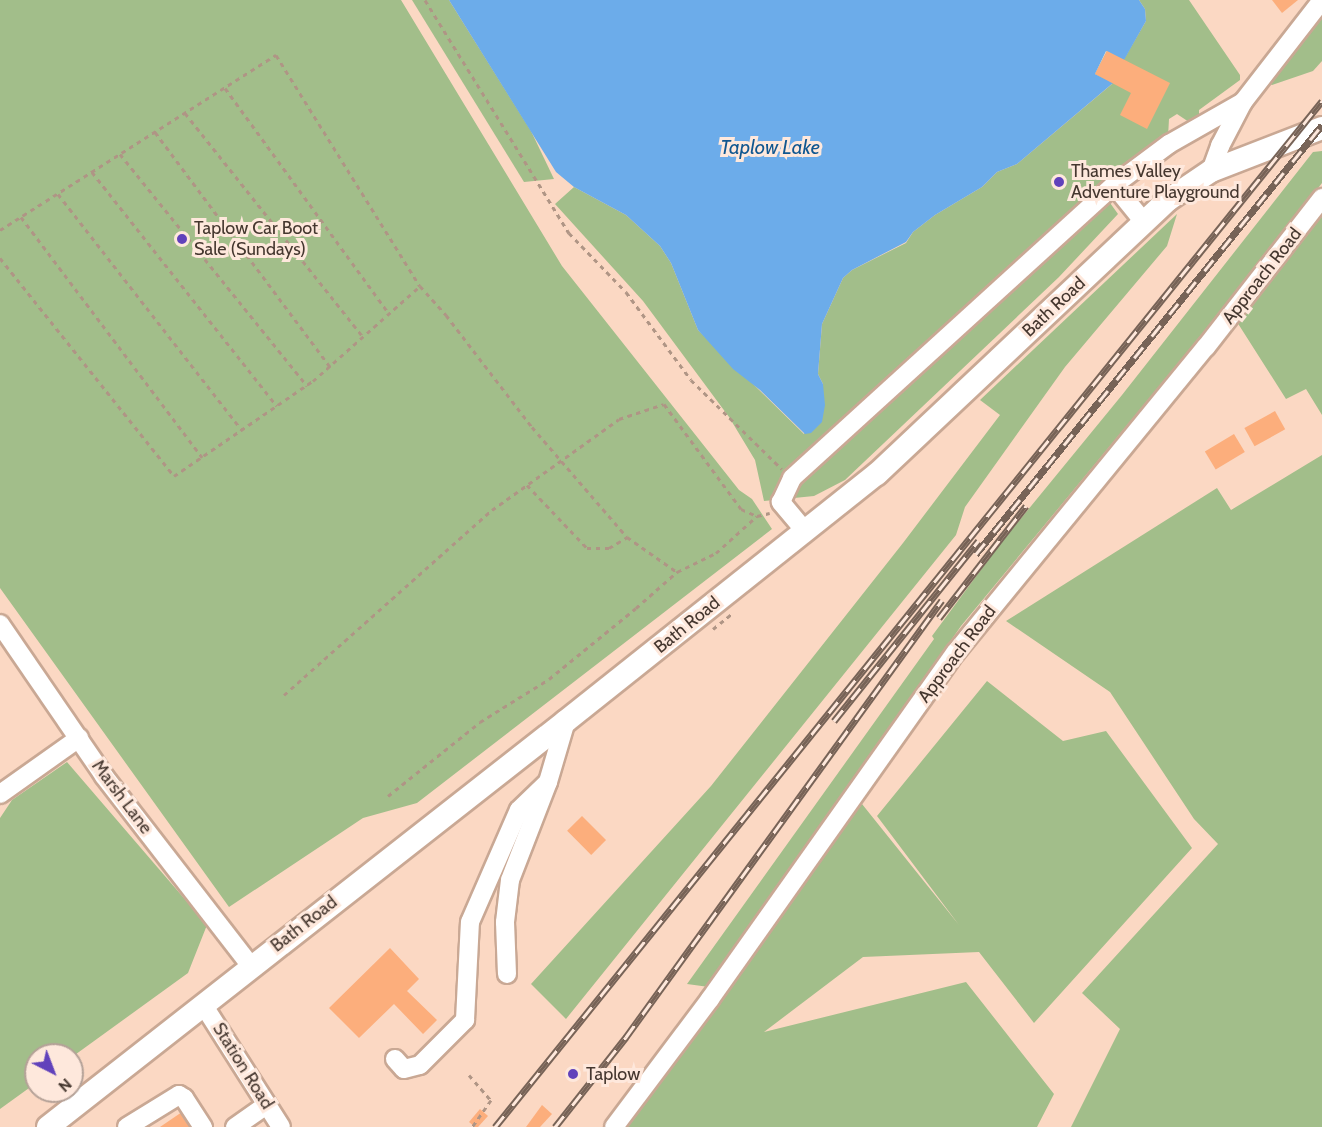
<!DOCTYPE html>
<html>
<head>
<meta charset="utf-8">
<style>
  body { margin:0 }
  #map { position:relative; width:1322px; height:1127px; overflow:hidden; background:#fbd8c3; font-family:Cabin,sans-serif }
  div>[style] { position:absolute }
  .green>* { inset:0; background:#a2be8a }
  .water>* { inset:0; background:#6cacea }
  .building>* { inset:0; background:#fcae7c; transform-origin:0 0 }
  .path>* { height:3px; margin-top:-1.5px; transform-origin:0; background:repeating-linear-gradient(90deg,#af9585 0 4.5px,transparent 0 9px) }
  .roads { filter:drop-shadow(2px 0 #c9a894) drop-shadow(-2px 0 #c9a894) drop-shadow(0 2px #c9a894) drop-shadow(0 -2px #c9a894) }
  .minor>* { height:18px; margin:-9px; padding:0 9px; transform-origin:9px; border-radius:9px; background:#fff }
  .major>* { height:22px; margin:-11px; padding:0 11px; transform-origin:11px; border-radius:11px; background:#fff }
  .rail>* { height:7px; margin-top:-3.5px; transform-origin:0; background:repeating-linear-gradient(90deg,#fee8dc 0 14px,#776357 0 28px); box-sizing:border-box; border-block:2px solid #776357 }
  .dots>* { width:16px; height:16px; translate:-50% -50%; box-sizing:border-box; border:3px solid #fee8dc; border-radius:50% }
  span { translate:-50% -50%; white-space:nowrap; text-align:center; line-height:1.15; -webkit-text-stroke:6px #fee8dc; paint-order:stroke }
  .poi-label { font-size:18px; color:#45372f }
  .left { translate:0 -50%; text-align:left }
  .street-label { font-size:18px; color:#45372f }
  .water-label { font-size:20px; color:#115790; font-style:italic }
  .north { position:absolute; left:24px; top:1043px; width:60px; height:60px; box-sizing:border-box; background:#fee8dc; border:2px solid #b4a197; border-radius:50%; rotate:138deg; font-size:16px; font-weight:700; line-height:24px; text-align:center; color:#45372f }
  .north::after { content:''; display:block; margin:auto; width:21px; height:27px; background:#6142bb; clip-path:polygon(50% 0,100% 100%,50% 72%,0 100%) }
</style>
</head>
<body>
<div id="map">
  <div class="green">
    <i style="clip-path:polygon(0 0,401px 0,562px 266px,739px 490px,752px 499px,772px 529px,417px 803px,363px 818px,229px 907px,0 588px)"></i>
    <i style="clip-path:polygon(412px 0,449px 0,531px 131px,554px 179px,524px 182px)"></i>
    <i style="clip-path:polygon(1139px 0,1189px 0,1240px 75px,1240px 80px,1199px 110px,1199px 118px,1192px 124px,1177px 114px,1169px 119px,1168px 137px,1120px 169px,1121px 171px,1100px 189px,1118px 214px,1059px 277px,845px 480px,814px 496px,764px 501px,755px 460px,729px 417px,643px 301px,555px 204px,574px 187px,626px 215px,660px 246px,671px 263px,698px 330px,804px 434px,823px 384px,818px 374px,822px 324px,843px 278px,852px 270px,906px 243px,913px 232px,935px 215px,982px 187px,997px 172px,1017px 164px,1112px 84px,1095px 74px,1107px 51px,1124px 59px,1146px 21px,1145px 9px)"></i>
    <i style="clip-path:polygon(1312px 0,1322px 0,1322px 61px,1313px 71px,1272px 85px,1252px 74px)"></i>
    <i style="clip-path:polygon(1322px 151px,1322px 183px,1240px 289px,961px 626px,709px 987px,687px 984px,934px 639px,932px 636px,1000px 544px,1122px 395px,1313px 152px)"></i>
    <i style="clip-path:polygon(1322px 211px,1322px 415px,1306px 389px,1286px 399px,1237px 322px)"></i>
    <i style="clip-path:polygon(1177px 214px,1167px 246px,1065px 367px,965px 507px,956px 535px,566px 1019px,531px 984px,711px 786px,903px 543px,1000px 415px,980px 400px)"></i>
    <i style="clip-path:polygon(1322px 455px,1322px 1127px,1071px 1127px,1120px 1029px,1082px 993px,1218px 844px,1194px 819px,1110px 692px,1006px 621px,1217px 488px,1231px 510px)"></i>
    <i style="clip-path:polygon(987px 681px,1063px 741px,1106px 731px,1192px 848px,1034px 1023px,979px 952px,863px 957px,764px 1032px,966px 982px,1054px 1094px,1037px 1127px,622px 1127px,794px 892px,862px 804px,959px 925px,877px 816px)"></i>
    <i style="clip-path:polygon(67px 762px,207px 925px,188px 973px,72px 1057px,36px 1055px,36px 1083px,0 1109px,0 818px,12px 800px)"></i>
  </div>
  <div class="water">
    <i style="clip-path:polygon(449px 0,1139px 0,1145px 9px,1146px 21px,1124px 60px,1106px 51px,1095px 74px,1113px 83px,1017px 164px,997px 172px,982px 187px,935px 215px,913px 232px,906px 242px,852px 270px,843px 278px,822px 324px,818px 374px,823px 384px,825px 405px,822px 422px,811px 433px,805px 434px,760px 390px,733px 369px,698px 330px,671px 263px,660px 246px,626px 215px,574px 187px,556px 172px)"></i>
  </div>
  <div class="building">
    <i style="clip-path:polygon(1272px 0,1298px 0,1282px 13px)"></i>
    <i style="clip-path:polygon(1107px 51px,1170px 83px,1147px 129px,1120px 115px,1131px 93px,1095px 74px)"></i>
    <i style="left:1275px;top:411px;width:21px;height:35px;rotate:61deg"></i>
    <i style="left:1234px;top:434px;width:21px;height:34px;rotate:59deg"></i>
    <i style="left:582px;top:816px;width:34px;height:21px;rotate:45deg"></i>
    <i style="clip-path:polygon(390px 948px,419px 979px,407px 991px,437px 1020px,423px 1034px,394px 1004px,359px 1038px,329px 1008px)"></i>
    <i style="clip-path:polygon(542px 1105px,552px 1114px,540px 1127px,526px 1127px)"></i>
    <i style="clip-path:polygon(480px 1109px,488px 1116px,478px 1127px,475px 1127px,469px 1122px)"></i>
    <i style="clip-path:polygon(182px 1112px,193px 1127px,160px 1127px)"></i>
  </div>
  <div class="path">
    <i style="left:425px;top:0;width:274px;rotate:58.3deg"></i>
    <i style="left:569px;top:233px;width:82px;rotate:46deg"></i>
    <i style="left:626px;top:292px;width:109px;rotate:53.5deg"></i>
    <i style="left:691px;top:380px;width:127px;rotate:44.4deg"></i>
    <i style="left:225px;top:88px;width:279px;rotate:54deg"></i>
    <i style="left:185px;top:113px;width:286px;rotate:51.5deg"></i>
    <i style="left:155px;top:132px;width:293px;rotate:53.3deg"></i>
    <i style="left:120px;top:154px;width:298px;rotate:51.1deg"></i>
    <i style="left:92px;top:172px;width:298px;rotate:51.7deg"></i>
    <i style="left:58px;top:194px;width:299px;rotate:52.1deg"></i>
    <i style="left:21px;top:217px;width:301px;rotate:53deg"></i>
    <i style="left:0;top:230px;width:327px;rotate:-32.4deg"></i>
    <i style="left:276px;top:55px;width:272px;rotate:58.1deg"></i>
    <i style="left:0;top:258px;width:279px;rotate:51.4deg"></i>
    <i style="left:174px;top:476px;width:168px;rotate:-34.4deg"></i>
    <i style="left:313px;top:381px;width:143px;rotate:-41.6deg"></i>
    <i style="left:420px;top:286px;width:39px;rotate:48deg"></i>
    <i style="left:446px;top:315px;width:141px;rotate:52.5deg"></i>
    <i style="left:532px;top:427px;width:145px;rotate:49.2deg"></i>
    <i style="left:627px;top:537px;width:61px;rotate:35deg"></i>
    <i style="left:527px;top:485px;width:87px;rotate:46.4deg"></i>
    <i style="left:587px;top:548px;width:22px"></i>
    <i style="left:609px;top:548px;width:21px;rotate:-31deg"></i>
    <i style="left:713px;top:629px;width:26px;rotate:-39deg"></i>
    <i style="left:284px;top:695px;width:278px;rotate:-41.7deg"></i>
    <i style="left:492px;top:510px;width:156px;rotate:-35.6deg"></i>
    <i style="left:619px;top:419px;width:47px;rotate:-18.4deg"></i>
    <i style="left:664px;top:404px;width:130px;rotate:53.7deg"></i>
    <i style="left:741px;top:509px;width:17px;rotate:24deg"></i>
    <i style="left:757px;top:516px;width:13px;rotate:-13deg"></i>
    <i style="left:388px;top:796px;width:118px;rotate:-38.8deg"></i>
    <i style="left:480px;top:722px;width:81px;rotate:-31.9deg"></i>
    <i style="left:549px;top:679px;width:112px;rotate:-39.2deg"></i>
    <i style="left:636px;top:608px;width:55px;rotate:-41.3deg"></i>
    <i style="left:677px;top:572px;width:43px;rotate:-26deg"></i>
    <i style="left:716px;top:553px;width:55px;rotate:-42.1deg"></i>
    <i style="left:469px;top:1075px;width:33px;rotate:49deg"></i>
    <i style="left:491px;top:1100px;width:33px;rotate:125deg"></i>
  </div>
  <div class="roads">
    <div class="minor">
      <i style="left:1211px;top:171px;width:27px;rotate:-70deg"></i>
      <i style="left:1220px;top:146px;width:50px;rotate:-62.4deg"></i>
      <i style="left:1243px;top:102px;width:129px;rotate:-52.2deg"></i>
      <i style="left:1114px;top:185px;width:48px;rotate:51deg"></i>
      <i style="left:805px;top:531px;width:38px;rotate:-130deg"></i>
      <i style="left:781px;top:502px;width:26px;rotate:-65deg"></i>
      <i style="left:792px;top:478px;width:435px;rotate:-42.3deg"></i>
      <i style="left:1114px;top:185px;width:69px;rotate:-36.7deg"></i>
      <i style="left:1169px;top:144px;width:85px;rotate:-29.6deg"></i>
      <i style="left:0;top:624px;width:184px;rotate:55.6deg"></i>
      <i style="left:104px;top:776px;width:240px;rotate:52.3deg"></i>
      <i style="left:0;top:794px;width:97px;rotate:-35.3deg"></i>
      <i style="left:507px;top:974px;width:52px;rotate:-92.2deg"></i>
      <i style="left:505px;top:922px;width:42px;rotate:-83.2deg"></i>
      <i style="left:510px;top:880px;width:105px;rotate:-68.8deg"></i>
      <i style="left:548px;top:782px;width:64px;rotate:-73.6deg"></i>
      <i style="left:204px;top:1006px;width:143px;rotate:57.5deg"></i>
      <i style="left:395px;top:1059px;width:13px;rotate:48deg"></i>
      <i style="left:404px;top:1069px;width:16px;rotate:-14deg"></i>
      <i style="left:420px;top:1065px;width:64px;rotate:-45deg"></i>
      <i style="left:465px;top:1020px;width:98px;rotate:-87.1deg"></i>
      <i style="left:470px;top:922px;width:122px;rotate:-66.4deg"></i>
      <i style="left:519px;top:810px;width:40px;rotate:-44deg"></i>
      <i style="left:127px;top:1127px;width:61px;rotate:-31.6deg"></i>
      <i style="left:179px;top:1095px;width:6px;rotate:31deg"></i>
      <i style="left:184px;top:1098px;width:35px;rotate:57deg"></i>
      <i style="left:235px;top:1127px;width:39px;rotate:-35deg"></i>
      <i style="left:614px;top:1127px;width:160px;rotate:-53.1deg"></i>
      <i style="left:710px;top:999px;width:425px;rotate:-54.7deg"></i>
      <i style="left:956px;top:652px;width:394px;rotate:-50.7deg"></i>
      <i style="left:1206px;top:347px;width:189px;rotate:-52.1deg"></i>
    </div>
    <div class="major">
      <i style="left:48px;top:1127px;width:658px;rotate:-38.09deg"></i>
      <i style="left:566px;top:721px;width:397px;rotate:-38.5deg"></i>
      <i style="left:877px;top:474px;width:400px;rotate:-43.3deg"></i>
      <i style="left:1168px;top:200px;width:52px;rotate:-34deg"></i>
      <i style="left:1211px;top:171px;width:119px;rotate:-21.2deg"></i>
    </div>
  </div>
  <div class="rail">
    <i style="left:976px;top:554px;width:551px;rotate:-51.11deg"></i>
    <i style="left:939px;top:618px;width:142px;rotate:-52.2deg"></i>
    <i style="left:834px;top:721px;width:231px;rotate:-51.3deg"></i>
    <i style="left:495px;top:1127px;width:1318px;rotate:-51.13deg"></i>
    <i style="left:555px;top:1127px;width:115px;rotate:-51.7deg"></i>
    <i style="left:626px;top:1037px;width:539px;rotate:-54.13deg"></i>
  </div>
  <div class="dots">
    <i style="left:1059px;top:182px;background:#6142bb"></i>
    <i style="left:182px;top:239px;background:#6142bb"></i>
    <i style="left:573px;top:1074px;background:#6142bb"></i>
  </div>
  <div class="poi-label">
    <span class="left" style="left:1071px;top:182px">Thames Valley<br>Adventure Playground</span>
    <span class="left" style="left:194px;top:239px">Taplow Car Boot<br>Sale (Sundays)</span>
    <span class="left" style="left:586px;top:1074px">Taplow</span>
  </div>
  <div class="street-label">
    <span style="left:1262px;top:276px;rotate:-52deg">Approach Road</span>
    <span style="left:1054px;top:307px;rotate:-43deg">Bath Road</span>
    <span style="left:687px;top:625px;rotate:-39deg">Bath Road</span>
    <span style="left:957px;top:654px;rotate:-53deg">Approach Road</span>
    <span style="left:122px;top:797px;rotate:53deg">Marsh Lane</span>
    <span style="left:304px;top:924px;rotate:-38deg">Bath Road</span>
    <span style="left:243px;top:1066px;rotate:58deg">Station Road</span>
  </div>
  <div class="water-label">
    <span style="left:770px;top:147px">Taplow Lake</span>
  </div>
  <div class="north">N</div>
</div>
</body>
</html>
